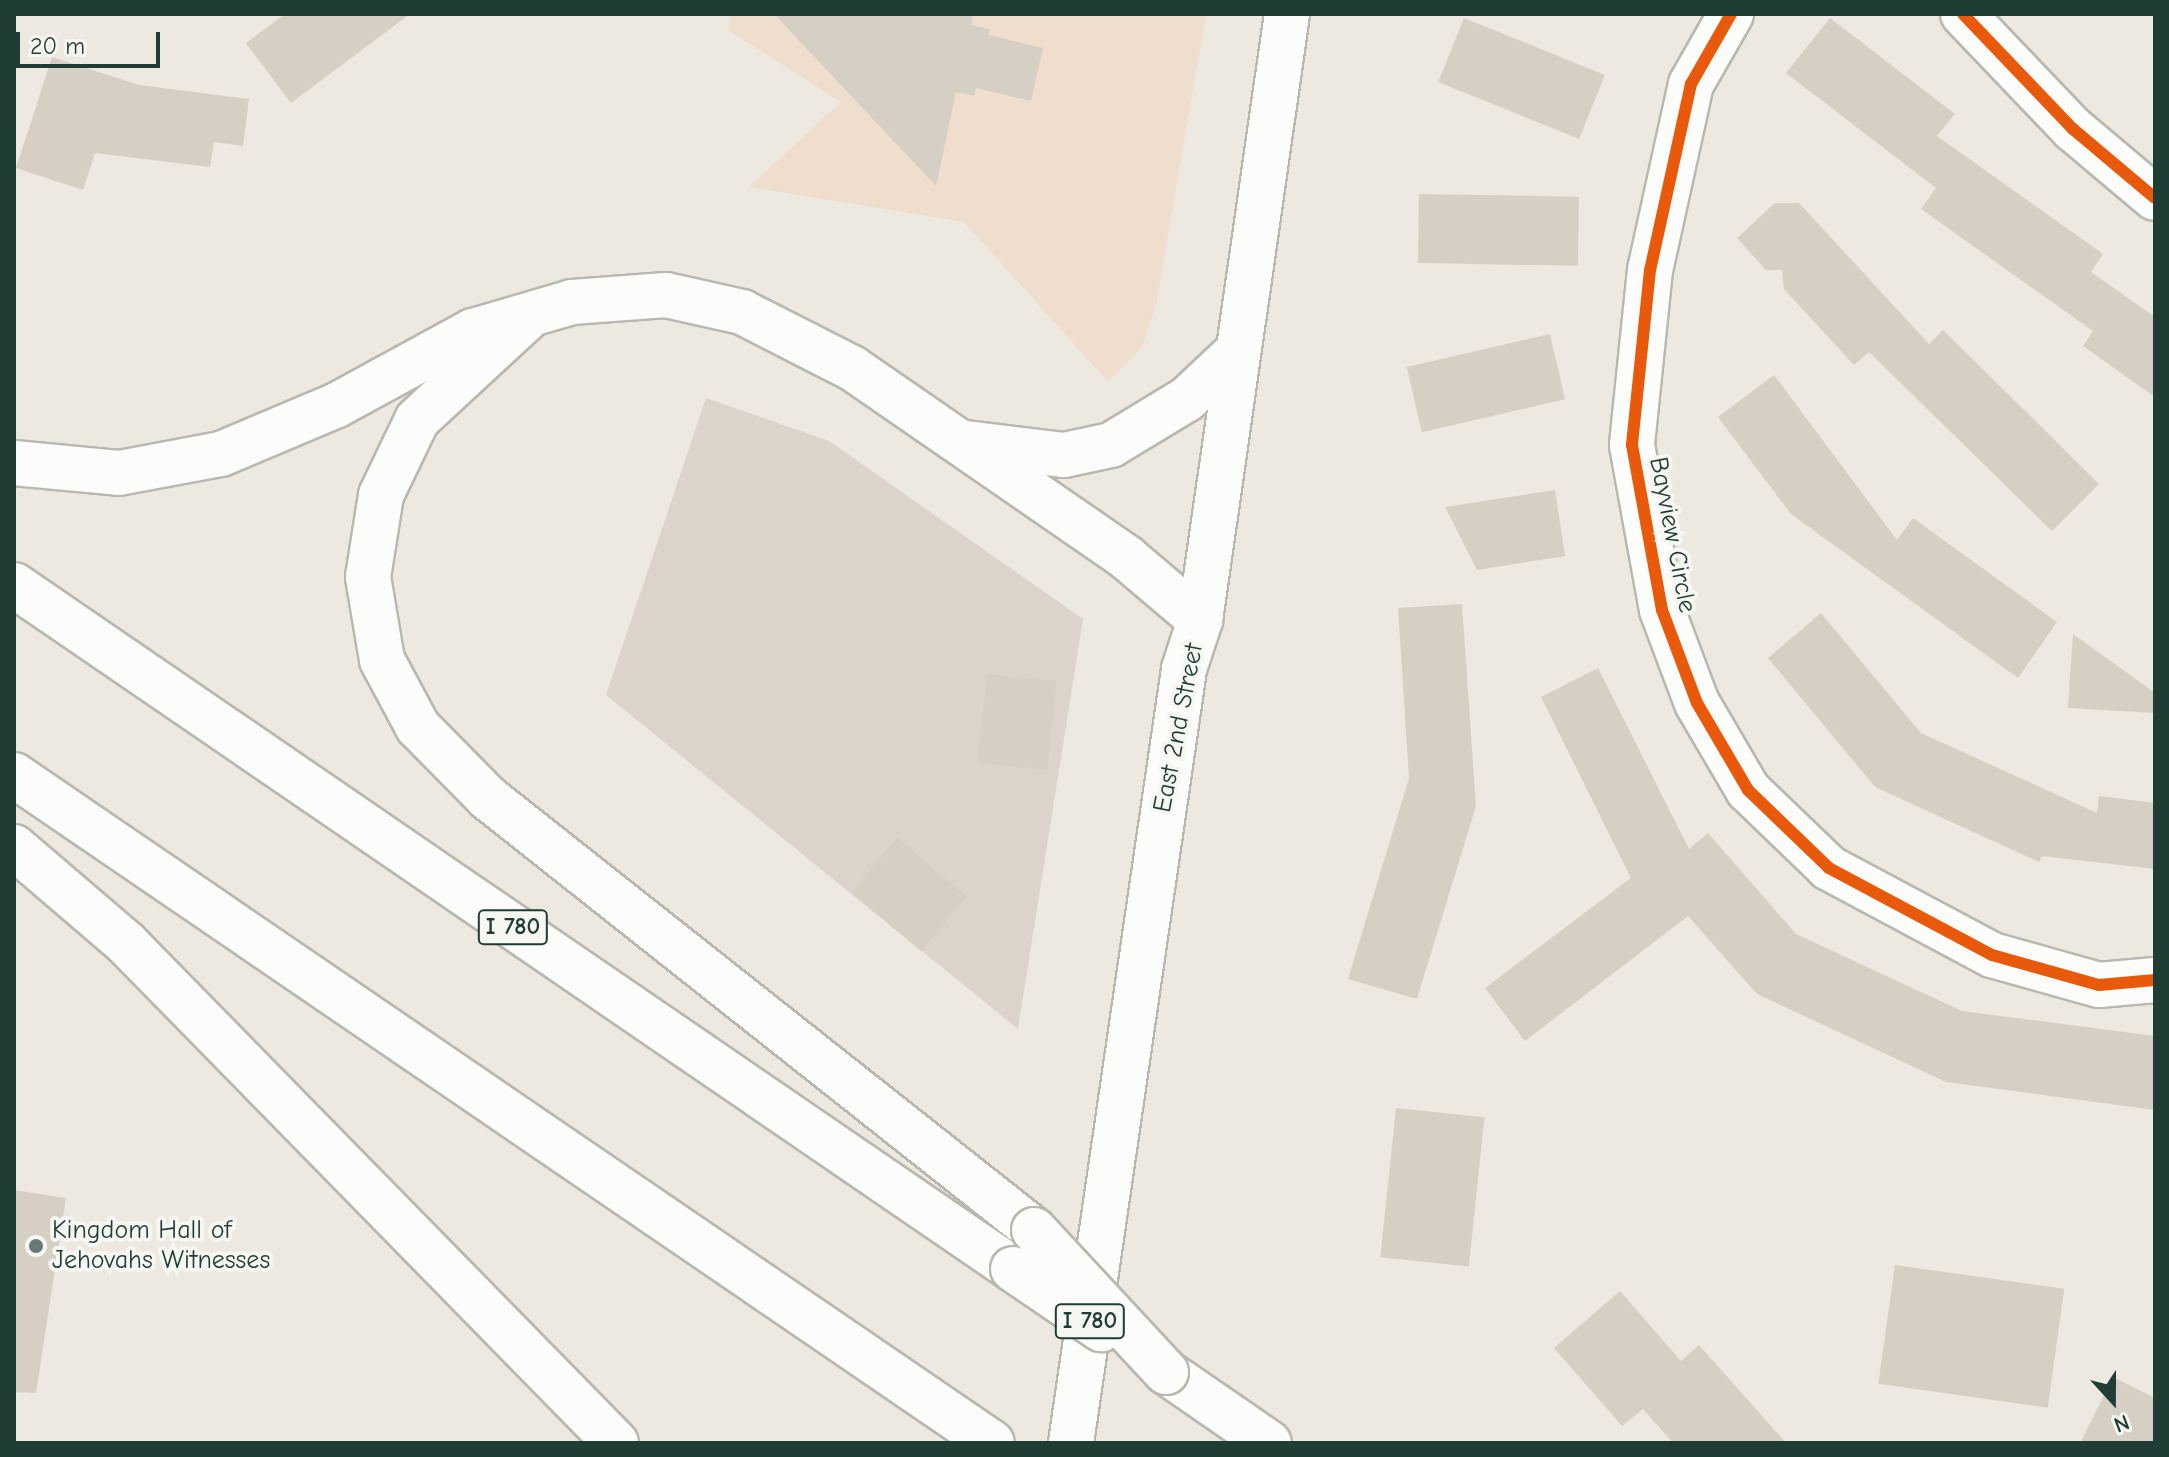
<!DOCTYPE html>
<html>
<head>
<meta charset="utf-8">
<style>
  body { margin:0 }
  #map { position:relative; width:2169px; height:1457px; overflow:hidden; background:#ede9e0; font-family:"Comic Neue",sans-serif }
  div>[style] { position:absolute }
  .built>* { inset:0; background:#efdecd }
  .industrial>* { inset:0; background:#dcd3cb }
  .building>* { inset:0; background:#d6cfc3; transform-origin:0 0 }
  .roads { filter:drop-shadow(2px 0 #b8b8b1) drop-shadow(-2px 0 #b8b8b1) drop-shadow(0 2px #b8b8b1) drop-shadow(0 -2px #b8b8b1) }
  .minor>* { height:44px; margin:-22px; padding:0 22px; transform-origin:22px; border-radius:22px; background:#fcfcfa }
  .secondary>* { height:44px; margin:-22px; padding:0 22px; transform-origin:22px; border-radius:22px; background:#fcfcfa }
  .motorway>* { height:44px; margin:-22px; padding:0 22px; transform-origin:22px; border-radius:22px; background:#fcfcfa }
  .bridges { filter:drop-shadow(2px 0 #b8b8b1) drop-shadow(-2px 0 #b8b8b1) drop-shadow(0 2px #b8b8b1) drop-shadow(0 -2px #b8b8b1) }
  .motorway-bridge>* { height:44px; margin:-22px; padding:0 22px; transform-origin:22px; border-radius:22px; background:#fcfcfa }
  .cycleway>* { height:12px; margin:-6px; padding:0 6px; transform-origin:6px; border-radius:6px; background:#e8590c }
  .dots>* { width:22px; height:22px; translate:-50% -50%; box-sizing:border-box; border:4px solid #f6f6f2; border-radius:50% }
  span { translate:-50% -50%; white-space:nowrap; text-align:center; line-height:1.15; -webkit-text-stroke:8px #f6f6f2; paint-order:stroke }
  .shield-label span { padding:2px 6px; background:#f6f6f2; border:2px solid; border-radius:6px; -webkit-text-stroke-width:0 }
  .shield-label { font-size:24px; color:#1f3d34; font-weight:700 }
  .street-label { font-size:26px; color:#1f3d34 }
  .poi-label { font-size:26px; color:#1f3d34 }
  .left { translate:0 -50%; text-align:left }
  .frame { position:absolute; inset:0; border:16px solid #1f3d34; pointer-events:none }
  .north { position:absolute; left:2073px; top:1361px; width:80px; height:80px; -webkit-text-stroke:6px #f6f6f2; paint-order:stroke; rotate:159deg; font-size:22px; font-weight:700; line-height:32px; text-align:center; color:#1f3d34 }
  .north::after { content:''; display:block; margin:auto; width:28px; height:36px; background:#1f3d34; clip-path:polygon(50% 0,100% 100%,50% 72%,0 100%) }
  .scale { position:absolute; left:16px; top:32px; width:144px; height:36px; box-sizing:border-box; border:4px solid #1f3d34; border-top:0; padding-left:10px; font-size:24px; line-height:28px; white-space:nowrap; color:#1f3d34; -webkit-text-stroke:6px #f6f6f2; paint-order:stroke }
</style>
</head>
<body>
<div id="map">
  <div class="built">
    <i style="clip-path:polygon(731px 14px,1206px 14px,1156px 305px,1142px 347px,1108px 382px,964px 222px,749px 187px,841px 102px,728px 30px)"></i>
  </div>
  <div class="industrial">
    <i style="clip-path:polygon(706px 398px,829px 441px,1083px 619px,1018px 1029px,606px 695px)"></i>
  </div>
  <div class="building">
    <i style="clip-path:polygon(285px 14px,410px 14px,291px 103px,246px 43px)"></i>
    <i style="clip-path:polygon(774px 14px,973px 14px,971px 25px,990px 29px,988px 35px,1043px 48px,1031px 101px,976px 88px,974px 96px,956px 92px,936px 186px)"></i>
    <i style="left:1464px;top:18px;width:152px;height:69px;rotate:22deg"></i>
    <i style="clip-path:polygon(1830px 18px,1955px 114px,1937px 136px,2103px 254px,2091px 272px,2155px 317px,2155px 397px,2083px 346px,2093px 331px,1921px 209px,1936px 188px,1786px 73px)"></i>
    <i style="clip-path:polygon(52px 57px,139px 85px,249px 99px,243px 146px,214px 142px,210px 167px,95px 153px,83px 190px,16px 168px)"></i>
    <i style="left:1419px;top:194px;width:160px;height:69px;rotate:1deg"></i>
    <i style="clip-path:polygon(1775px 203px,1799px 203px,1929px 344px,1943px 330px,2099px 484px,2052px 531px,1869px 352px,1854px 365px,1784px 289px,1782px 270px,1766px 270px,1737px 238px)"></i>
    <i style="left:1550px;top:334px;width:67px;height:147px;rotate:77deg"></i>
    <i style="clip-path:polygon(1774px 375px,1897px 540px,1913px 518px,2057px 622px,2018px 678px,1791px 514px,1718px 417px)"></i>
    <i style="clip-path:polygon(1555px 490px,1565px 556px,1477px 570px,1445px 507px)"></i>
    <i style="clip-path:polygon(1462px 604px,1476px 806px,1417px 999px,1348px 979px,1409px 778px,1398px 608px)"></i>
    <i style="clip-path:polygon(1821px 613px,1921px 733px,2097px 813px,2099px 796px,2155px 803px,2155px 869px,2042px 856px,2039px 862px,1875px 787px,1768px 658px)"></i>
    <i style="clip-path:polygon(2073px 634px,2155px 693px,2155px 713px,2068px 708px)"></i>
    <i style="clip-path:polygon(1598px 668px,1689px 849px,1708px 833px,1796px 934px,1962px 1011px,2155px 1036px,2155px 1110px,1946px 1082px,1757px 994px,1688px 916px,1525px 1041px,1485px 988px,1631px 878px,1541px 697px)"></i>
    <i style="left:987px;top:674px;width:70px;height:89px;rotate:6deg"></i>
    <i style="left:897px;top:838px;width:91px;height:71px;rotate:40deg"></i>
    <i style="left:1396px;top:1108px;width:89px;height:150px;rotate:6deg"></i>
    <i style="clip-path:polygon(14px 1190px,66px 1198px,36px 1393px,14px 1392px)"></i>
    <i style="left:1895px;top:1265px;width:171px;height:120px;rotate:8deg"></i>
    <i style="clip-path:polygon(1620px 1291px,1681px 1361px,1699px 1345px,1786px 1443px,1673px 1443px,1643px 1409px,1622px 1426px,1554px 1348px)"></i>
    <i style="clip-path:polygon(2113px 1377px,2155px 1398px,2155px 1443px,2080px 1443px)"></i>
  </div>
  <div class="roads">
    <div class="minor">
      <i style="left:1731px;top:14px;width:81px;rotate:119.7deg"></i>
      <i style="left:1691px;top:84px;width:190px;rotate:102.4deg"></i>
      <i style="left:1650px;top:270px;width:176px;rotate:95.9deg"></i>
      <i style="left:1632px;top:445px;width:168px;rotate:79.7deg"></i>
      <i style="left:1662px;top:610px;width:99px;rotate:69.4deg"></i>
      <i style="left:1697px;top:703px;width:101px;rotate:59.6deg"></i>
      <i style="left:1748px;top:790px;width:112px;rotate:43.9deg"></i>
      <i style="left:1829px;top:868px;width:185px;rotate:28.1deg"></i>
      <i style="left:1992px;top:955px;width:111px;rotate:15.7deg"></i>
      <i style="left:2099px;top:985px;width:56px;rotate:-5.1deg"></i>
      <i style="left:1963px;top:14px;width:159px;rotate:46.3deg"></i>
      <i style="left:2073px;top:129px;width:107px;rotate:40.1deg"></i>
    </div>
    <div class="secondary">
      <i style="left:1071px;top:1443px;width:782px;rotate:-81.69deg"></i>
      <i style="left:1184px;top:669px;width:52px;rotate:-71.9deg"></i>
      <i style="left:1200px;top:620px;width:612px;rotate:-81.83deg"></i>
    </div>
    <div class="motorway">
      <i style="left:527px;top:318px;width:150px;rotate:137.2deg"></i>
      <i style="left:417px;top:420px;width:83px;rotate:115.6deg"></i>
      <i style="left:381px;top:495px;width:83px;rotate:99deg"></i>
      <i style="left:368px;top:577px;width:84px;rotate:80.4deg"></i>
      <i style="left:382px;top:660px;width:76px;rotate:61.8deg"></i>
      <i style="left:418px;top:727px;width:100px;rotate:45.4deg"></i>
      <i style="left:488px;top:798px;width:696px;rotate:38.35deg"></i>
      <i style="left:966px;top:443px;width:99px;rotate:7deg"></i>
      <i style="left:1064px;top:455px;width:48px;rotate:-12deg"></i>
      <i style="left:1111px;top:445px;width:89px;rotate:-31.2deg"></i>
      <i style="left:1187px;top:399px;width:66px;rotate:-43.2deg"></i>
      <i style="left:14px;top:463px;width:105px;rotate:5.4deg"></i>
      <i style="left:119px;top:473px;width:104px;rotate:-10.6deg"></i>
      <i style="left:221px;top:454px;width:126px;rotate:-22.9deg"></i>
      <i style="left:337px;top:405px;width:155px;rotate:-28.6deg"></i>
      <i style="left:473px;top:331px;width:103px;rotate:-16.3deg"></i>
      <i style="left:572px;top:302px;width:94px;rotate:-4.3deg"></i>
      <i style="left:666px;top:295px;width:78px;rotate:12.6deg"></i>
      <i style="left:742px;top:312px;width:123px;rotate:27deg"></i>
      <i style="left:852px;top:368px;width:334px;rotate:34.6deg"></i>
      <i style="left:1127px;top:558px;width:96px;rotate:40.3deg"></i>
      <i style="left:14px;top:585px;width:1211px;rotate:34.4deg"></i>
      <i style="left:14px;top:775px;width:1184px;rotate:34.33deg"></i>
      <i style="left:14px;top:847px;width:148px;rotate:40.6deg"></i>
      <i style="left:126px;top:943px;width:700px;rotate:45.58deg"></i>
      <i style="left:1166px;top:1372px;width:125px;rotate:34.6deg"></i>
    </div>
  </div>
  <div class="bridges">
    <div class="motorway-bridge">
      <i style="left:1034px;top:1230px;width:194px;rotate:47.1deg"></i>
      <i style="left:1013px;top:1269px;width:107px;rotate:34.3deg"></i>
    </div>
  </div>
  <div class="cycleway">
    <i style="left:1731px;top:14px;width:81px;rotate:119.7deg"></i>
    <i style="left:1691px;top:84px;width:190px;rotate:102.4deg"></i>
    <i style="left:1650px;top:270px;width:176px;rotate:95.9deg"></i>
    <i style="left:1632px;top:445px;width:168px;rotate:79.7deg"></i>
    <i style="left:1662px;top:610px;width:99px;rotate:69.4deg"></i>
    <i style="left:1697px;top:703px;width:101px;rotate:59.6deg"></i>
    <i style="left:1748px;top:790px;width:112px;rotate:43.9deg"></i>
    <i style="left:1829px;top:868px;width:185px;rotate:28.1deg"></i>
    <i style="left:1992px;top:955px;width:111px;rotate:15.7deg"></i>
    <i style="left:2099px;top:985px;width:56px;rotate:-5.1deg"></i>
    <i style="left:1963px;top:14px;width:159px;rotate:46.3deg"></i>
    <i style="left:2073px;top:129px;width:107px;rotate:40.1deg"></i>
  </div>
  <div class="dots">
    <i style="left:36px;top:1246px;background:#677970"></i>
  </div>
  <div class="shield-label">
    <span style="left:513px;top:927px">I 780</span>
    <span style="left:1090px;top:1321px">I 780</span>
  </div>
  <div class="street-label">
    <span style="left:1672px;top:535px;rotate:79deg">Bayview Circle</span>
    <span style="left:1179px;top:728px;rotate:-79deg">East 2nd Street</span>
  </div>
  <div class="poi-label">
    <span class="left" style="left:52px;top:1246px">Kingdom Hall of<br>Jehovahs Witnesses</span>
  </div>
  <div class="frame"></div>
  <div class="north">N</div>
  <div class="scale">20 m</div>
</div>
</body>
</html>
